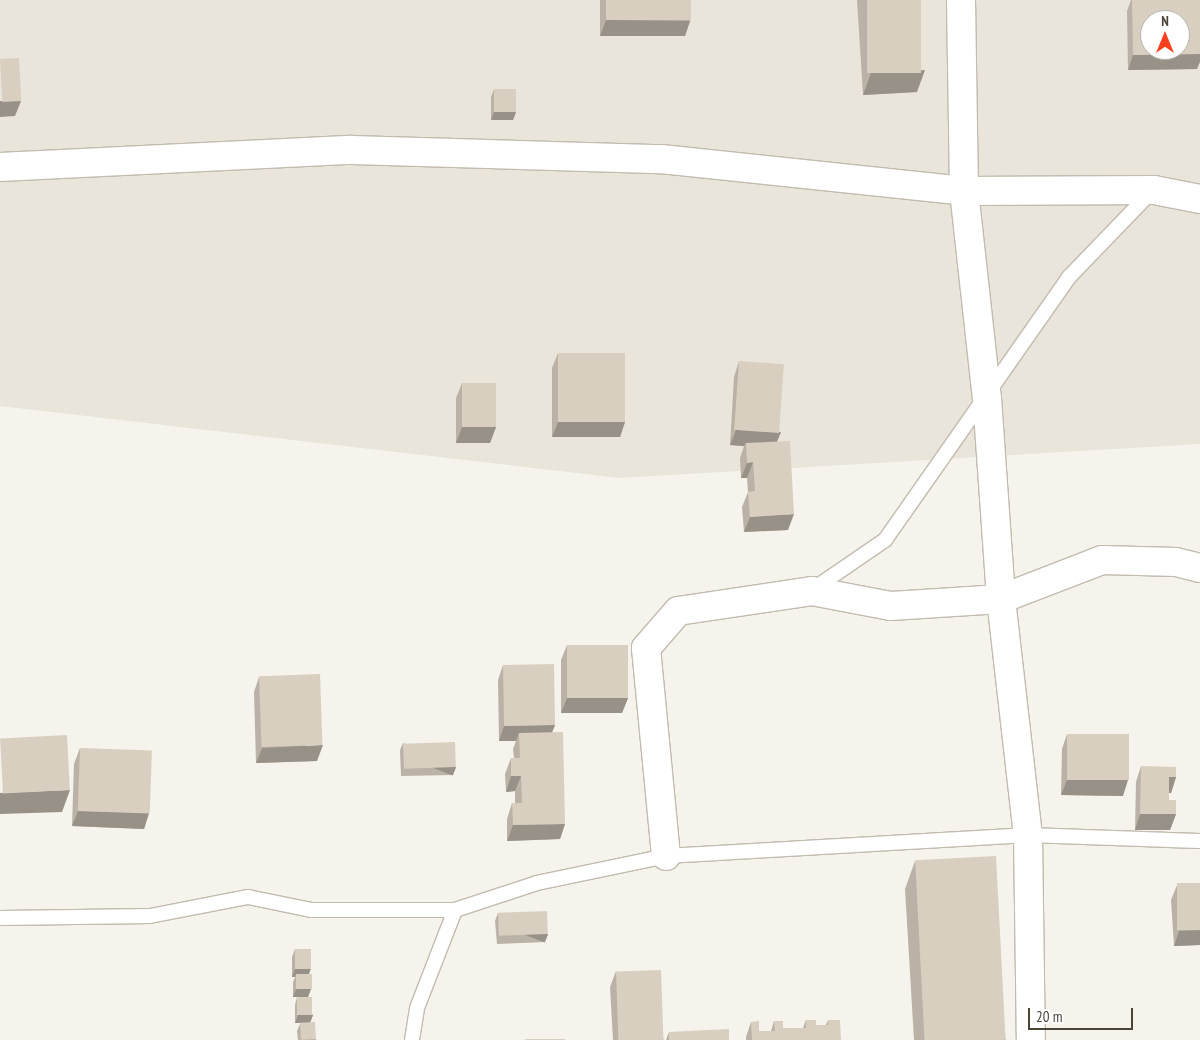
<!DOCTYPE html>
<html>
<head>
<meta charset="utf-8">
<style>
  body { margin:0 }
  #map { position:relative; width:1200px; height:1040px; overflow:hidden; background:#f6f3ec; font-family:"PT Sans Narrow",sans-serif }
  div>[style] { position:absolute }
  .residential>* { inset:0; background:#eae5da }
  .roads { filter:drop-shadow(1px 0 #c2bbae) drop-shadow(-1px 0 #c2bbae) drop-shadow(0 1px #c2bbae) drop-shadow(0 -1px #c2bbae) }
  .service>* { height:14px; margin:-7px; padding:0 7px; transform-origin:7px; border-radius:7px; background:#fff }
  .minor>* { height:28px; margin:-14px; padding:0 14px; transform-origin:14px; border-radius:14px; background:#fff }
  .wall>* { inset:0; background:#bab2a6 }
  .shaded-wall>* { inset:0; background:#979187; transform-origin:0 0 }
  .building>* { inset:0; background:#d8cfc1; transform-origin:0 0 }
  span { translate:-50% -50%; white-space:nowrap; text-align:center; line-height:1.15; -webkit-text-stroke:4px #fff; paint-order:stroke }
  .north { position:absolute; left:1140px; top:10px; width:50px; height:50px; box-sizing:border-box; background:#fff; border:1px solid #b7b4b0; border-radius:50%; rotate:0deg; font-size:14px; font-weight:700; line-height:20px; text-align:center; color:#4b4439 }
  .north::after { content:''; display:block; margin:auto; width:18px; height:22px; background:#fc3f1d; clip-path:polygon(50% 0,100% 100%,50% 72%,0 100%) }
  .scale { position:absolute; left:1028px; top:1008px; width:105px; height:22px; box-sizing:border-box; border:2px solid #4b4439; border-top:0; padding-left:6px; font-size:15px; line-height:18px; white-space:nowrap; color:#4b4439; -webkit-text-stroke:4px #fff; paint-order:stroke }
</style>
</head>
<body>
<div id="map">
  <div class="residential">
    <i style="clip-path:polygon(evenodd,0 0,1200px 0,1200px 444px,619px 478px,0 406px,0 0,1150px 20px,1180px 20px,1180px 50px,1150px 50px,1150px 20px)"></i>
  </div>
  <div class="roads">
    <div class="service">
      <i style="left:812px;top:590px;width:88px;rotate:-34.4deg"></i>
      <i style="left:885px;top:540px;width:321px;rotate:-55deg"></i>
      <i style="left:1069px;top:277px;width:120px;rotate:-46deg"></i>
      <i style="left:0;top:918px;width:150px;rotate:-0.8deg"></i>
      <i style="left:150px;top:916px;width:100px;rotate:-11deg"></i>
      <i style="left:248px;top:897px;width:64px;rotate:11.7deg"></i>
      <i style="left:311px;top:910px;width:144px"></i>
      <i style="left:455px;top:910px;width:86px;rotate:-18.2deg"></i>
      <i style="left:537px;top:883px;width:132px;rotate:-11.8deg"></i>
      <i style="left:666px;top:856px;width:363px;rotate:-3.3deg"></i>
      <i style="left:1028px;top:835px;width:172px;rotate:2deg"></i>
      <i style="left:412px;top:1040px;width:32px;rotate:-81deg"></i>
      <i style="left:417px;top:1008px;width:105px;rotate:-68.8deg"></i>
    </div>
    <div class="minor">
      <i style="left:961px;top:0;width:191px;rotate:89.1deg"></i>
      <i style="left:964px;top:191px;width:208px;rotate:83.7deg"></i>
      <i style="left:987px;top:398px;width:201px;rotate:86deg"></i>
      <i style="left:1001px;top:599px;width:238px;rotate:83.5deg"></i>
      <i style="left:1028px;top:835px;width:205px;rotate:89.2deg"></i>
      <i style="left:0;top:167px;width:352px;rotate:-2.8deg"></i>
      <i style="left:352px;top:150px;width:309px;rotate:1.7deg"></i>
      <i style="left:661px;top:159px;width:305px;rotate:6deg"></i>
      <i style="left:964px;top:191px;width:190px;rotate:-0.3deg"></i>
      <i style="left:1154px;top:190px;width:47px;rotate:11.1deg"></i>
      <i style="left:666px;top:856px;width:209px;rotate:-95.5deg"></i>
      <i style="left:646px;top:648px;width:49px;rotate:-49.1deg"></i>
      <i style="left:678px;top:611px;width:135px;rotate:-8.5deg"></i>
      <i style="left:812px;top:591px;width:80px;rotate:10.8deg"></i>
      <i style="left:891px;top:606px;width:110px;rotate:-3.6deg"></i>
      <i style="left:1001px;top:599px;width:108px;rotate:-21.1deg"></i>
      <i style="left:1102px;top:560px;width:74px;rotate:1.5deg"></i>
      <i style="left:1176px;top:562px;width:25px;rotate:14deg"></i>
    </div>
  </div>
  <div class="wall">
    <i style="clip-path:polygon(600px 0,691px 0,690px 21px,685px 36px,600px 36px)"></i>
    <i style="clip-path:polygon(857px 0,921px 0,917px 92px,863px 95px)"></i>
    <i style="clip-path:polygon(1131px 0,1200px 0,1197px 69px,1128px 70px,1127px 11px)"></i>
    <i style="clip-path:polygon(494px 89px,516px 112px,513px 120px,491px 120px,491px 97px)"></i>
    <i style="clip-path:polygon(558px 353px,625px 422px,620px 437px,552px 437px,552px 368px)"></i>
    <i style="clip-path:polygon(739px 361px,777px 441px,788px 530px,744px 532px,742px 507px,748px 492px,747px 478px,741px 478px,740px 458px,744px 446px,730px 445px,734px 377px)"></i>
    <i style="clip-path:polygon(462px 383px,496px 427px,490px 443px,456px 443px,456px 398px)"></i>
    <i style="clip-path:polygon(567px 645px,628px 698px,622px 713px,561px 713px,561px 660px)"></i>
    <i style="clip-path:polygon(503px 665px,555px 725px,552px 732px,565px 824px,560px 839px,507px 841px,507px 819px,512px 803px,515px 803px,515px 791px,506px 792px,505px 774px,511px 758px,514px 758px,513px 749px,516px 741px,499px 741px,498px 680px)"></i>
    <i style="clip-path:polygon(259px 677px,317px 761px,256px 763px,254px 692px)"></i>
    <i style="clip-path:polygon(1067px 734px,1123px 796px,1061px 795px,1062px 749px)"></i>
    <i style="clip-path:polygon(403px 743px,456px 767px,453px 775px,401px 776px,400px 750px)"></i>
    <i style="clip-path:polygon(80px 748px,149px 813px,144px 829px,72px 826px,74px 764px)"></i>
    <i style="clip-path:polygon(1141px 766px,1176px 777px,1171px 793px,1169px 793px,1169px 800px,1176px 814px,1170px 830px,1135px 830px,1136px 782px)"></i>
    <i style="clip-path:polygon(915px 861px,1006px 1040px,914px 1040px,905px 889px)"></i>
    <i style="clip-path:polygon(1200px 883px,1200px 945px,1174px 946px,1171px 900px,1177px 885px)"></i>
    <i style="clip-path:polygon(498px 913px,548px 934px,545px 942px,497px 944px,495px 921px)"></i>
    <i style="clip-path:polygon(295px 949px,311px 968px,309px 974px,311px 989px,308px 997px,293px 997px,293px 982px,295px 977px,292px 977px,292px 957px)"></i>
    <i style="clip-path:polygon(616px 971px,664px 1040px,613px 1040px,610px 987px)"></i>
    <i style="clip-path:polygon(297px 997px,313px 1015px,310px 1023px,316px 1039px,316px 1040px,298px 1040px,297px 1031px,300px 1024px,310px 1023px,295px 1023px,295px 1005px)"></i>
    <i style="clip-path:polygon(806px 1020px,816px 1025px,826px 1025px,828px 1020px,841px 1040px,746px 1040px,746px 1037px,751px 1022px,759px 1031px,771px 1031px,774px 1021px,783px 1028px,803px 1028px)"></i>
    <i style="clip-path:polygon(669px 1032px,729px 1040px,666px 1040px)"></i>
  </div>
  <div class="shaded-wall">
    <i style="clip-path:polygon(606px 20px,690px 21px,685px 36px,600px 36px)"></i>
    <i style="clip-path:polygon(1200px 54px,1200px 62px,1197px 69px,1128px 70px,1133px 55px)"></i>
    <i style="clip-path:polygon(925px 70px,917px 92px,863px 95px,871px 73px)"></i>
    <i style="clip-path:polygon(0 101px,21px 101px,15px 116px,0 117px)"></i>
    <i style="clip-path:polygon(494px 112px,516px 112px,513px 120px,491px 120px)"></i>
    <i style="clip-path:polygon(558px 422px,625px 422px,620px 437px,552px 437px)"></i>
    <i style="clip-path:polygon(462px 427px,496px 427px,490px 443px,456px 443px)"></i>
    <i style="clip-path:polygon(736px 430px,781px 432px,775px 447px,746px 443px,744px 446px,730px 445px)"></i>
    <i style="clip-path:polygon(753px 462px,747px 478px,741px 478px,747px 463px)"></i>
    <i style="clip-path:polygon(794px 514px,788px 530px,744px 532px,750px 517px)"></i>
    <i style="clip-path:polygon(567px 698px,628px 698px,622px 713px,561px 713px)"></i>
    <i style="clip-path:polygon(555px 725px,549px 740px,519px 733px,516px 741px,499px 741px,504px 726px)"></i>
    <i style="clip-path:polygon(323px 745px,317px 761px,256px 763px,262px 748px)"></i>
    <i style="left:456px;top:767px;width:9px;height:52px;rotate:111deg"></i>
    <i style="clip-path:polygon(511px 776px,521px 776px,515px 791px,506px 792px)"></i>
    <i style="clip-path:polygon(1169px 777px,1176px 777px,1171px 793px,1163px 793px)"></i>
    <i style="clip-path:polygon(1067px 780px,1128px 780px,1123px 796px,1061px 795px)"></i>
    <i style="clip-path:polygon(70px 790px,62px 812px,0 814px,0 793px)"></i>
    <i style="clip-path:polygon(78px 811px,149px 813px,144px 829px,72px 826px)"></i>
    <i style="clip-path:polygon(1140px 814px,1176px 814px,1170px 830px,1135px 830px)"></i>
    <i style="clip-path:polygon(565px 824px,560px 839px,507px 841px,513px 825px)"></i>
    <i style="clip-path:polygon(1200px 930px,1200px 945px,1174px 946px,1179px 931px)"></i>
    <i style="left:548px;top:934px;width:9px;height:49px;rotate:111deg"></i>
    <i style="clip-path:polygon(311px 968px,308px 976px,296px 974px,295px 977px,292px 977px,295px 969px)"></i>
    <i style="clip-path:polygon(296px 989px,311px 989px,308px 997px,293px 997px)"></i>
    <i style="clip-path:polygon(298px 1015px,313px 1015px,310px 1023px,295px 1023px)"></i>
  </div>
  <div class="building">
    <i style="left:606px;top:0;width:85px;height:20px"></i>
    <i style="left:867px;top:0;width:54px;height:73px"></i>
    <i style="clip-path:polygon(evenodd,1132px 0,1200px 0,1200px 54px,1133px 55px,1132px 0,1150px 20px,1180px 20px,1180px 50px,1150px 50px,1150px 20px)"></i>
    <i style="left:19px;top:58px;width:43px;height:19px;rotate:87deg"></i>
    <i style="left:494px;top:89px;width:22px;height:23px"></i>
    <i style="left:558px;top:353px;width:67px;height:69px"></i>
    <i style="left:739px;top:361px;width:45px;height:69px;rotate:4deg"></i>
    <i style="left:462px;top:383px;width:34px;height:44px"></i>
    <i style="clip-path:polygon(790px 441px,794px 514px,750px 517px,748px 492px,755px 491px,753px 462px,747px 463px,746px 443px)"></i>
    <i style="left:567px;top:645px;width:61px;height:53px"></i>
    <i style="left:554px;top:664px;width:61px;height:51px;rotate:89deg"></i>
    <i style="left:320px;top:674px;width:71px;height:61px;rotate:88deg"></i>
    <i style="clip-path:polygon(563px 732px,565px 824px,513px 825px,512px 803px,522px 803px,521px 776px,511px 776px,511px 758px,520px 758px,519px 733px)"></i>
    <i style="left:1067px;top:734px;width:62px;height:46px"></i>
    <i style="left:67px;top:735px;width:55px;height:67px;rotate:87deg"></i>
    <i style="left:455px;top:742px;width:25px;height:52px;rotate:88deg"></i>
    <i style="left:80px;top:748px;width:72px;height:63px;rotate:2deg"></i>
    <i style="clip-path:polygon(1141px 766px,1176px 767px,1176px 777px,1169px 777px,1169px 800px,1176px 800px,1176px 814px,1140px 814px)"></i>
    <i style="left:996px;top:856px;width:184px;height:81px;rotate:87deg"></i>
    <i style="left:1200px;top:883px;width:47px;height:23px;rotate:90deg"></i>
    <i style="left:547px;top:911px;width:23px;height:49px;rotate:88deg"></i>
    <i style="left:295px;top:949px;width:16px;height:20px"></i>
    <i style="left:661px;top:970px;width:70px;height:45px;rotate:88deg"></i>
    <i style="left:296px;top:974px;width:16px;height:15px"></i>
    <i style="left:297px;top:997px;width:15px;height:18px"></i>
    <i style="clip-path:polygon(806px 1020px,816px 1020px,816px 1025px,828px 1025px,828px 1020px,840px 1020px,841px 1040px,752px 1040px,751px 1022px,759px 1021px,759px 1031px,775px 1031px,774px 1021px,783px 1021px,783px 1028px,806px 1028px)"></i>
    <i style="left:315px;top:1022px;width:17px;height:15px;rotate:87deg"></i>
    <i style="clip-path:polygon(729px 1029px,729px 1040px,669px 1040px,669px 1032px)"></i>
    <i style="left:525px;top:1039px;width:40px;height:1px"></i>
  </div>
  <div class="north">N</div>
  <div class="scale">20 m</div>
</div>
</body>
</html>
